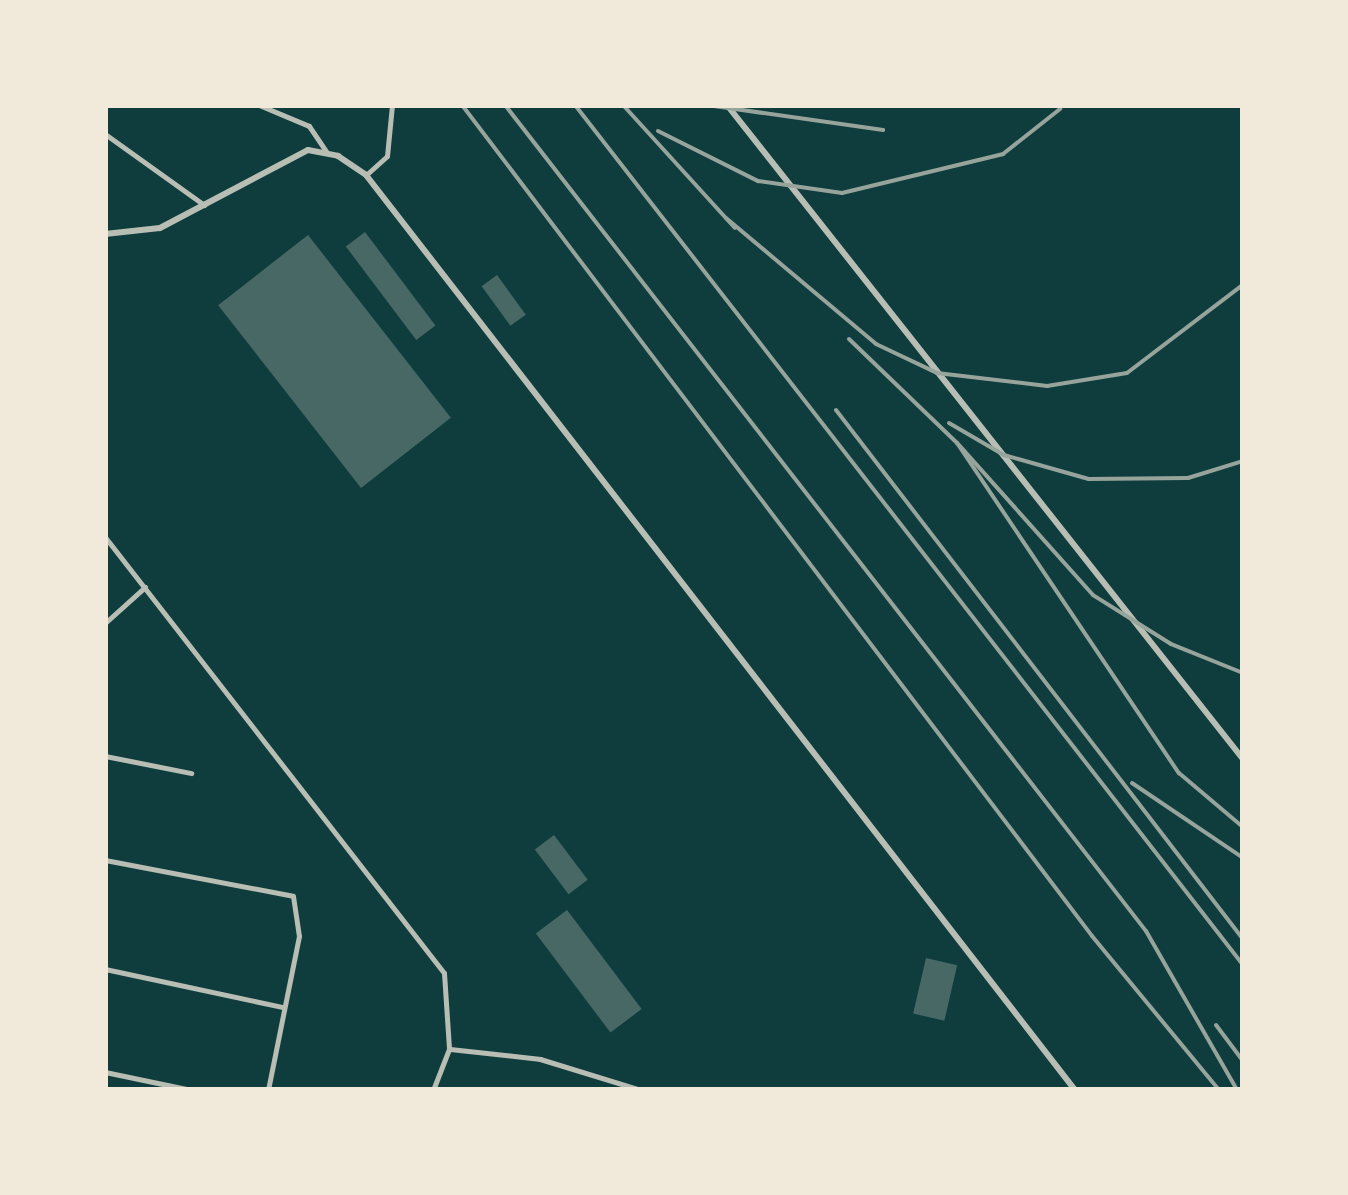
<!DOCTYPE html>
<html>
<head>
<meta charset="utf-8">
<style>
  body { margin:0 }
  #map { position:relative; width:1348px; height:1195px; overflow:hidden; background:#0f3d3e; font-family:Helvetica,sans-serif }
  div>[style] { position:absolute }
  .building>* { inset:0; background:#486865; transform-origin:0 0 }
  .minor>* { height:5px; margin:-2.5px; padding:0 2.5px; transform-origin:2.5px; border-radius:2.5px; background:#b8beb3 }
  .tertiary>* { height:6px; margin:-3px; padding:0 3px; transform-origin:3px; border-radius:3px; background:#b8beb3 }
  .rail>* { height:4px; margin:-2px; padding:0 2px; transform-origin:2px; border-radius:2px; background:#97a49c }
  span { translate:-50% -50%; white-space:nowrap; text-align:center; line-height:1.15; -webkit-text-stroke:10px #f1e9da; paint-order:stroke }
  .frame { position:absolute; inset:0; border:108px solid #f1e9da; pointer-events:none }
</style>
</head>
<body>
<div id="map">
  <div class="building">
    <i style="left:365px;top:232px;width:117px;height:24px;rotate:53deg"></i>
    <i style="left:308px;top:235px;width:232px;height:114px;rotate:52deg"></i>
    <i style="left:497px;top:275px;width:49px;height:19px;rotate:54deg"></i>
    <i style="left:554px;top:835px;width:56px;height:24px;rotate:53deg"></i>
    <i style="left:567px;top:910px;width:124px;height:39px;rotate:53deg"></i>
    <i style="left:926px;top:958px;width:32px;height:57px;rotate:13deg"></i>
  </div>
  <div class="minor">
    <i style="left:259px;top:105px;width:54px;rotate:22.8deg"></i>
    <i style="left:309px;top:126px;width:30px;rotate:56deg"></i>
    <i style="left:105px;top:134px;width:122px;rotate:35.6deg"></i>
    <i style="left:366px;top:175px;width:28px;rotate:-42deg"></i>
    <i style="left:387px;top:156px;width:51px;rotate:-84.4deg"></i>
    <i style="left:105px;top:537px;width:552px;rotate:52.13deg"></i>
    <i style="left:444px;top:973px;width:76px;rotate:86.2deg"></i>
    <i style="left:449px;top:1049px;width:44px;rotate:111.3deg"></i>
    <i style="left:105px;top:623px;width:54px;rotate:-42deg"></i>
    <i style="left:105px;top:756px;width:88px;rotate:11.2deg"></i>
    <i style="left:105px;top:860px;width:191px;rotate:10.8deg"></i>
    <i style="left:293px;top:896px;width:40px;rotate:81.5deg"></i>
    <i style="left:299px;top:936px;width:157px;rotate:101.4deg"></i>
    <i style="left:105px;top:969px;width:182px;rotate:12.1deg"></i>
    <i style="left:450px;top:1049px;width:91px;rotate:6.3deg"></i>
    <i style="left:540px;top:1059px;width:106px;rotate:17.1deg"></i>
    <i style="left:105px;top:1072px;width:88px;rotate:11.8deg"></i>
  </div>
  <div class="tertiary">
    <i style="left:727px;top:105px;width:833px;rotate:51.73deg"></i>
    <i style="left:105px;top:234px;width:55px;rotate:-6.2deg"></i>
    <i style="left:160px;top:228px;width:167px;rotate:-27.8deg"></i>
    <i style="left:308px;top:150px;width:31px;rotate:11deg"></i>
    <i style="left:338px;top:156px;width:34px;rotate:34deg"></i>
    <i style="left:366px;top:175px;width:1158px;rotate:52.23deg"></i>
  </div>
  <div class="rail">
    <i style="left:462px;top:105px;width:1043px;rotate:52.83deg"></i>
    <i style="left:1092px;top:936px;width:200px;rotate:50.5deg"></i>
    <i style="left:505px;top:105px;width:1046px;rotate:52.19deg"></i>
    <i style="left:1146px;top:931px;width:183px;rotate:60.2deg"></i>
    <i style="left:575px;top:105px;width:1089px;rotate:52.16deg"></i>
    <i style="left:623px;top:105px;width:166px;rotate:47.7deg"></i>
    <i style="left:707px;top:105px;width:178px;rotate:8.1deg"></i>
    <i style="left:658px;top:131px;width:112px;rotate:26.6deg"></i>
    <i style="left:758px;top:181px;width:85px;rotate:8.1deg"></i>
    <i style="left:842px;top:193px;width:166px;rotate:-13.6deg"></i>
    <i style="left:1003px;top:154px;width:73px;rotate:-38.3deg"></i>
    <i style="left:726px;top:218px;width:196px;rotate:40deg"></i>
    <i style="left:876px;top:344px;width:68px;rotate:25.4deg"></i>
    <i style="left:937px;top:373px;width:111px;rotate:6.7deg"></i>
    <i style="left:1047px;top:386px;width:81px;rotate:-9.2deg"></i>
    <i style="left:1127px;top:373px;width:143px;rotate:-37.3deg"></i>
    <i style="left:849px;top:339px;width:150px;rotate:43.9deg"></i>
    <i style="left:836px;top:410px;width:667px;rotate:52.43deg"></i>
    <i style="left:949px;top:423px;width:64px;rotate:30.2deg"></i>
    <i style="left:1004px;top:455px;width:88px;rotate:15.8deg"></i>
    <i style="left:1089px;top:479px;width:99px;rotate:-0.6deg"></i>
    <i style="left:1188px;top:478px;width:58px;rotate:-17.2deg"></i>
    <i style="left:1243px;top:673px;width:78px;rotate:-158.1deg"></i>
    <i style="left:1171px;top:644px;width:92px;rotate:-147.9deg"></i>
    <i style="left:1093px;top:595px;width:204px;rotate:-131.8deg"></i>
    <i style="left:957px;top:443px;width:398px;rotate:56.1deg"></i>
    <i style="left:1179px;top:773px;width:84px;rotate:40.2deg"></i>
    <i style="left:1132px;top:783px;width:134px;rotate:34deg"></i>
    <i style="left:1216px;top:1025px;width:45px;rotate:53.1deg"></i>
  </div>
  <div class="frame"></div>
</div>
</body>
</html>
